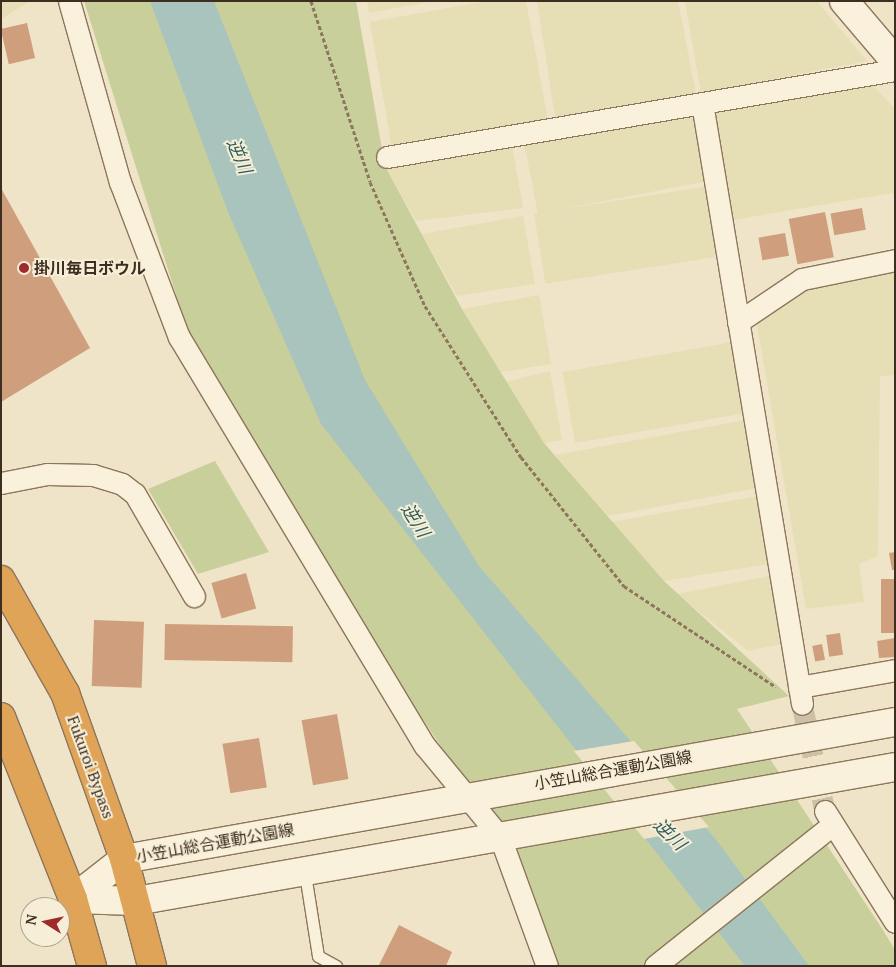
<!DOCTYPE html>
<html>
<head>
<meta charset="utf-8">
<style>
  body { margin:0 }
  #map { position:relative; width:896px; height:967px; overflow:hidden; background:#f0e4c8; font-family:"PT Serif","Noto Sans JP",serif }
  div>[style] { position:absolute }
  .farmland>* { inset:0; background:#e6deb5; transform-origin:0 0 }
  .green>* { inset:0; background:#c9cf9b }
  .water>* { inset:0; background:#a9c4bc }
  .pier>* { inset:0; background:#f0e4c8 }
  .building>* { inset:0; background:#cf9f7d; transform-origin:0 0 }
  .street-tunnel>* { height:21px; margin-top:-10.5px; transform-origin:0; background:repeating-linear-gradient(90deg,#ccc0a6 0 21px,transparent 0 32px) }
  .path>* { height:3px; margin-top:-1.5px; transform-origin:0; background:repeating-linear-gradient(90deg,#8d765c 0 4px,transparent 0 6.5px) }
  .roads { filter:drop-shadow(1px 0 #8d765c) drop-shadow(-1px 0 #8d765c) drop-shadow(0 1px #8d765c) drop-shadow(0 -1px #8d765c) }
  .lane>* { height:11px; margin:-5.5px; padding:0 5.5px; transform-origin:5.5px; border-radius:5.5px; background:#faf1dc }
  .street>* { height:21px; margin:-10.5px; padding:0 10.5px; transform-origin:10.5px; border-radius:10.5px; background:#faf1dc }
  .secondary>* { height:28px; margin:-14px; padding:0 14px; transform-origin:14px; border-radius:14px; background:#faf1dc }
  .highway>* { height:28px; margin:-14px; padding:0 14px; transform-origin:14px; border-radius:14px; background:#e0a458 }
  .dots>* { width:14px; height:14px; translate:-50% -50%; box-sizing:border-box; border:2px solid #f7eed8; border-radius:50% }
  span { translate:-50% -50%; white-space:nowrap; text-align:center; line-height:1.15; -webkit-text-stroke:4px #f7eed8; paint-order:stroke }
  .poi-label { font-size:16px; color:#3d2e20; font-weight:700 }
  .left { translate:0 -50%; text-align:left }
  .street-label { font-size:16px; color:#3d2e20 }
  .water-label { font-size:18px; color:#2f5d5a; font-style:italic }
  .frame { position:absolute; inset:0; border:2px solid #3d2e20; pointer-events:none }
  .north { position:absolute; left:20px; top:897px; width:50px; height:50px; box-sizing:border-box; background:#f7eed8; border:1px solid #ada18e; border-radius:50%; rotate:280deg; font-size:14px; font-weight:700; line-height:20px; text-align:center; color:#3d2e20 }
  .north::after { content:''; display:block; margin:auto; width:18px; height:22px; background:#9e2a2b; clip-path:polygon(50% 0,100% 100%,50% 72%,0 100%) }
</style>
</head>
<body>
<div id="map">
  <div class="farmland">
    <i style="clip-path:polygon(1px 1px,30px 1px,1px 19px)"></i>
    <i style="clip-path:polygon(367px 1px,435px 1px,369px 13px)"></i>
    <i style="clip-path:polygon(487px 1px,526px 1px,548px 121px,392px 149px,370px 22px)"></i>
    <i style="clip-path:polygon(537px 1px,678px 1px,696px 94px,555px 117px)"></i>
    <i style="clip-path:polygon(685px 1px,817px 1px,867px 61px,701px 93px)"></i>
    <i style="clip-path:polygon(871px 83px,895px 109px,895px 197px,892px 193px,733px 220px,714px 106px)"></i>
    <i style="left:695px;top:110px;width:72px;height:174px;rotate:79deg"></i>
    <i style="clip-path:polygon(511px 140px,523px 208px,416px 221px,385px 166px)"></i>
    <i style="left:709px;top:186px;width:71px;height:177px;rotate:81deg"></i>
    <i style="clip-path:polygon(523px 216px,535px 284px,457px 296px,422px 234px)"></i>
    <i style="clip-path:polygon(895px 262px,895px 375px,880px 376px,878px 556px,859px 564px,864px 602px,806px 609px,757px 325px,806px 278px)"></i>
    <i style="clip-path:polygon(539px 295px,551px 364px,501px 372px,462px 309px)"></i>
    <i style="left:733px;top:342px;width:72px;height:173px;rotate:80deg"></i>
    <i style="clip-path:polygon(550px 371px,562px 440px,544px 443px,505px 382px)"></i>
    <i style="clip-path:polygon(751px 419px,763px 487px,608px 516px,555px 455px)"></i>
    <i style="clip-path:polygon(763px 495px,775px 563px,664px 581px,612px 522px)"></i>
    <i style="clip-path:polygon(779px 574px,791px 642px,748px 651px,677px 594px)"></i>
  </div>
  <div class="green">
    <i style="clip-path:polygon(84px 1px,356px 1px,385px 166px,462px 309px,544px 443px,664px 581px,789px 696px,737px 709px,883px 930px,895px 950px,895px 966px,555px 966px,458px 772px,378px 652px,186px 327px)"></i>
    <i style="clip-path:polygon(215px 461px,269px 552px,198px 574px,148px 489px)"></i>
  </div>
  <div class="water">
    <i style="clip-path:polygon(150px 1px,214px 1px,365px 380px,442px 506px,479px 566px,718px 842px,809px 966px,745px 966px,321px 424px,228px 212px)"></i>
  </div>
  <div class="pier">
    <i style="clip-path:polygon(634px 741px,709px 827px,644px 839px,574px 751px)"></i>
  </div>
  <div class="building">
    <i style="left:27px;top:23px;width:36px;height:27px;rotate:77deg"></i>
    <i style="clip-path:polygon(1px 188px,90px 348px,1px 402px)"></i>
    <i style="left:862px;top:208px;width:22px;height:32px;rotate:80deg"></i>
    <i style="left:825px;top:212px;width:46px;height:37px;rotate:79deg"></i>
    <i style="left:785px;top:233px;width:23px;height:27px;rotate:80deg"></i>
    <i style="clip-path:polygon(895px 552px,895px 570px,892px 570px,889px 553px)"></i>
    <i style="left:246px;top:573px;width:37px;height:36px;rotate:74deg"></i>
    <i style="left:881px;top:579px;width:14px;height:54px"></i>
    <i style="left:94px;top:620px;width:50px;height:66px;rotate:2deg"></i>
    <i style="left:165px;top:624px;width:128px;height:36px;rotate:1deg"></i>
    <i style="left:840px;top:633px;width:22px;height:14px;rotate:82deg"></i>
    <i style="clip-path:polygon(895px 638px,895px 657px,879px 658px,877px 641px)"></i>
    <i style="left:822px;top:644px;width:16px;height:10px;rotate:79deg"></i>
    <i style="left:337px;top:714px;width:66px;height:36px;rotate:80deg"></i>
    <i style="left:259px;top:738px;width:50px;height:37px;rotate:81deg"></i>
    <i style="clip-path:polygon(399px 925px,452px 952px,446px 966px,379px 965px)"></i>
  </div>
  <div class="street-tunnel">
    <i style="left:802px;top:704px;width:109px;rotate:77.9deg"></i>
  </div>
  <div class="path">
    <i style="left:311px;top:1px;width:190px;rotate:71.9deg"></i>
    <i style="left:370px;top:182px;width:136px;rotate:66.1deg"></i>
    <i style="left:425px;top:306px;width:179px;rotate:57.6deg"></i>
    <i style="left:521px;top:457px;width:165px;rotate:51.4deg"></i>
    <i style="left:624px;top:586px;width:182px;rotate:33.6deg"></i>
  </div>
  <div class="roads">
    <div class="lane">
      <i style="left:305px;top:874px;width:83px;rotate:81deg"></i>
      <i style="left:318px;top:956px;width:21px;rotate:29deg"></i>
    </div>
    <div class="street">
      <i style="left:69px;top:1px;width:188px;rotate:74.3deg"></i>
      <i style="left:120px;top:182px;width:166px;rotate:69.2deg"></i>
      <i style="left:179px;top:337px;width:477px;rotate:59deg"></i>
      <i style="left:425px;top:746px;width:118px;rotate:50.5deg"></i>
      <i style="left:500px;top:837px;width:137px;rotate:70deg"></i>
      <i style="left:702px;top:103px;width:609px;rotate:80.55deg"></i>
      <i style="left:387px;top:157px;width:515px;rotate:-9.72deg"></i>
      <i style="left:738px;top:322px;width:77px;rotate:-33.9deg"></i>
      <i style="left:802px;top:279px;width:95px;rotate:-11.5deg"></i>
      <i style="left:1px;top:483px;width:47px;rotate:-11.1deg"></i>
      <i style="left:47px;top:474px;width:46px;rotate:1.2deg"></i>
      <i style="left:93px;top:475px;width:30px;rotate:17deg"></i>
      <i style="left:122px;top:484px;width:16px;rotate:38deg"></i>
      <i style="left:135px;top:494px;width:118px;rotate:60deg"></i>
      <i style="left:799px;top:687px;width:97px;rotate:-10deg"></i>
      <i style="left:825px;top:811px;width:131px;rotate:57.8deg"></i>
      <i style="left:655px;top:966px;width:226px;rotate:-38.5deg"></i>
    </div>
    <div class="secondary">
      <i style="left:844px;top:1px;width:79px;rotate:49.6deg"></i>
      <i style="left:73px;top:899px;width:65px;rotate:-38.1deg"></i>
      <i style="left:124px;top:859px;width:783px;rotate:-10.08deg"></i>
      <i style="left:73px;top:899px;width:63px;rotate:1.8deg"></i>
      <i style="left:136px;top:901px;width:771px;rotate:-10.01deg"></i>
    </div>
    <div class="highway">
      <i style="left:1px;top:580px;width:130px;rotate:60.5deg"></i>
      <i style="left:65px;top:693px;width:176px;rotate:70.4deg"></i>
      <i style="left:124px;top:859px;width:111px;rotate:75.3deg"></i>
      <i style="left:1px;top:717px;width:196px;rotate:68.4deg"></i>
      <i style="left:73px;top:899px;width:70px;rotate:74.2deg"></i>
    </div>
  </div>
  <div class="dots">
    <i style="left:24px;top:268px;background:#9e2a2b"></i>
  </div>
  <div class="poi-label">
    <span class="left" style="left:34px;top:268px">掛川毎日ボウル</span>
  </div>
  <div class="street-label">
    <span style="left:91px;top:767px;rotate:70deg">Fukuroi Bypass</span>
    <span style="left:613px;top:770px;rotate:-10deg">小笠山総合運動公園線</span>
    <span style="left:215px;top:843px;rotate:-10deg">小笠山総合運動公園線</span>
  </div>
  <div class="water-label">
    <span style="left:240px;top:156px;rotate:67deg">逆川</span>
    <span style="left:416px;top:520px;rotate:58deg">逆川</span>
    <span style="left:670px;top:834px;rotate:44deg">逆川</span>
  </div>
  <div class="frame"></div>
  <div class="north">N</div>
</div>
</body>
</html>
